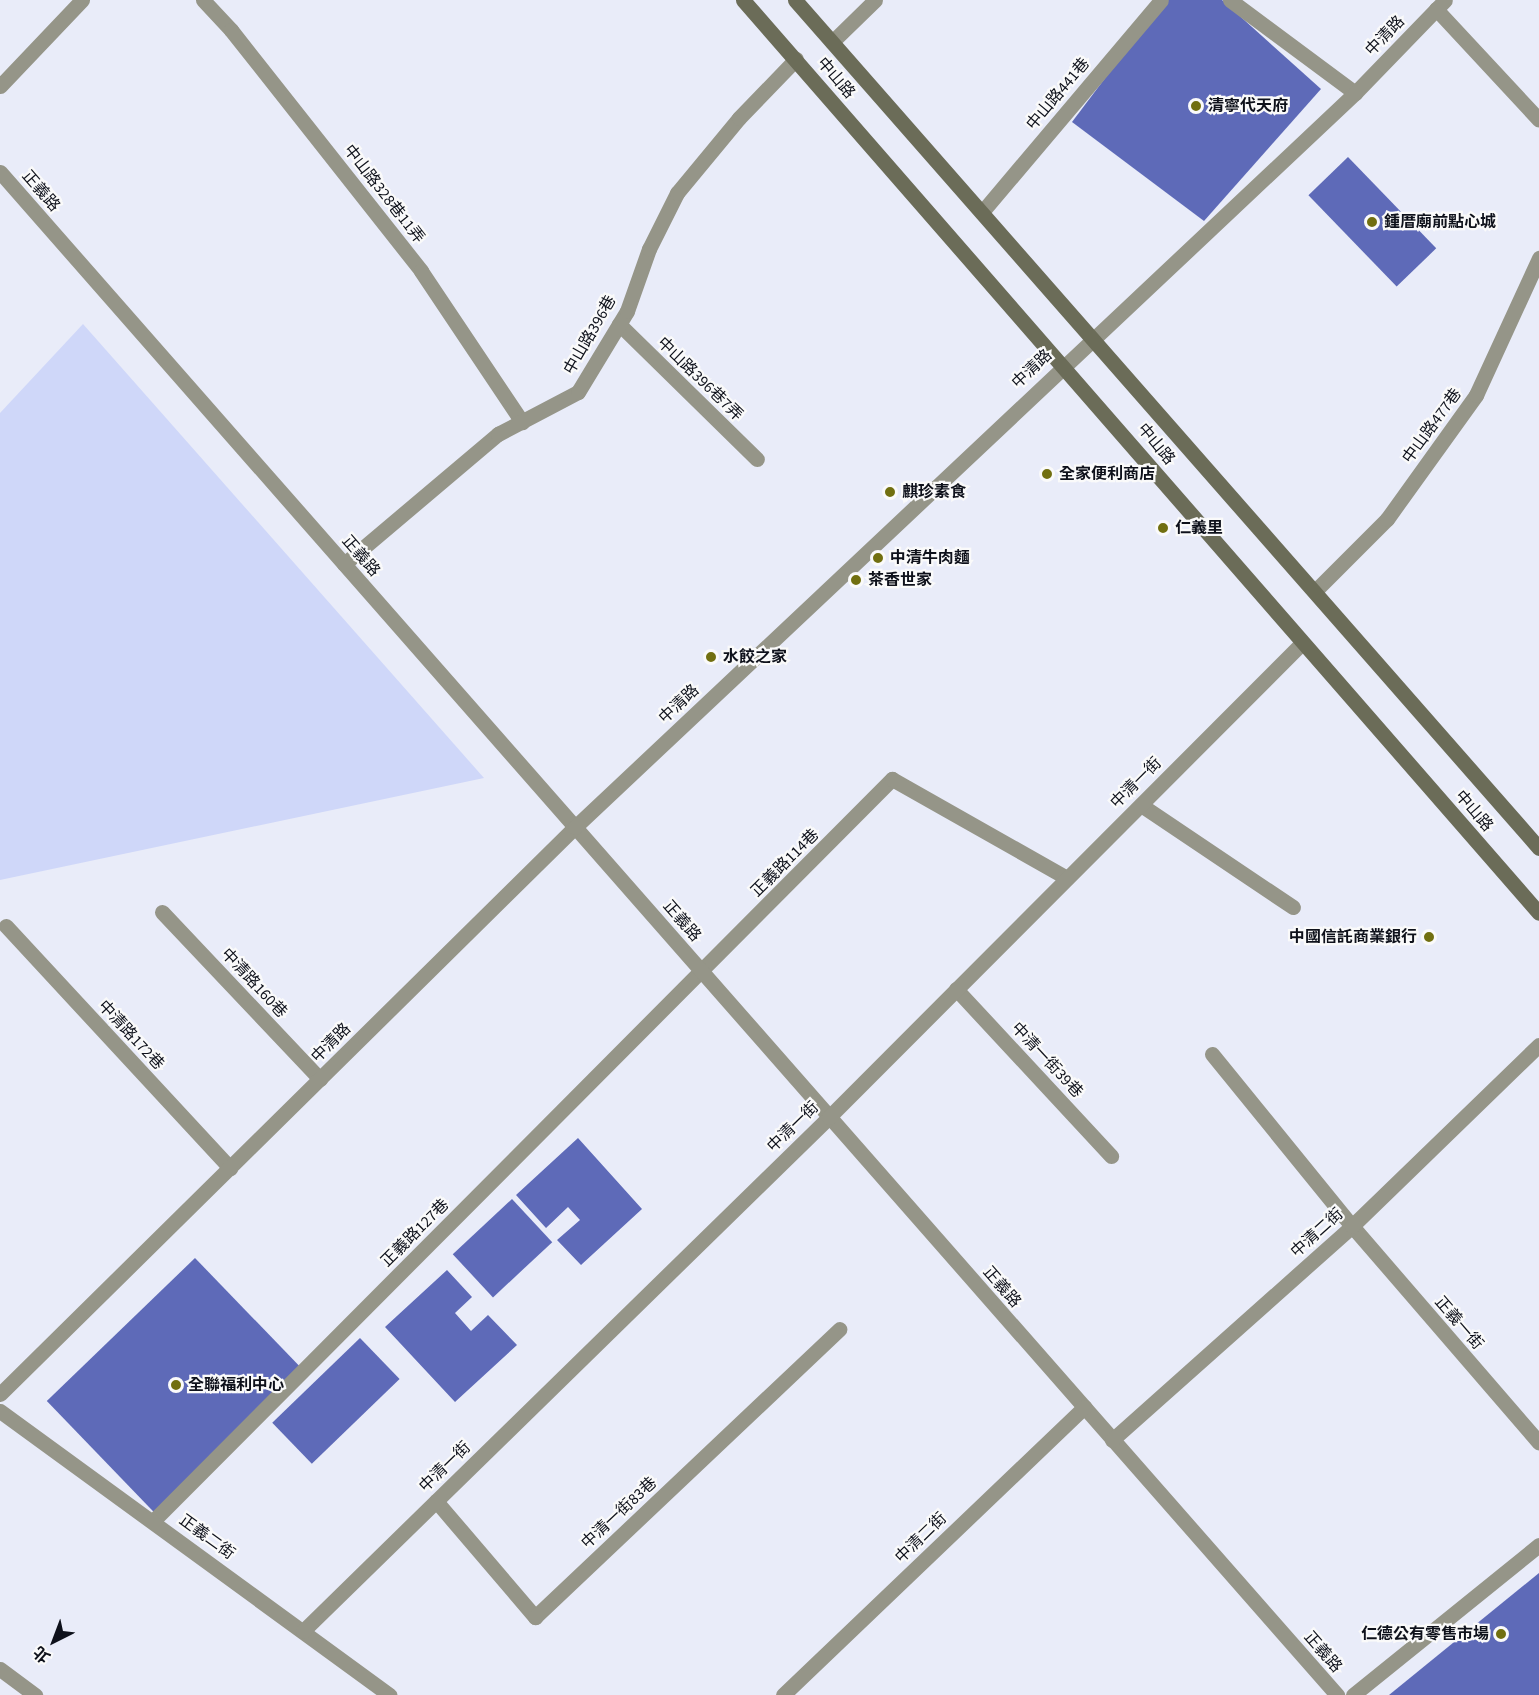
<!DOCTYPE html>
<html>
<head>
<meta charset="utf-8">
<style>
  body { margin:0 }
  #map { position:relative; width:1539px; height:1695px; overflow:hidden; background:#e9ecf9; font-family:"Source Sans 3","Noto Sans TC",sans-serif }
  div>[style] { position:absolute }
  .green>* { inset:0; background:#cfd7f9 }
  .building>* { inset:0; background:#5e6ab8; transform-origin:0 0 }
  .service>* { height:15px; margin:-7.5px; padding:0 7.5px; transform-origin:7.5px; border-radius:7.5px; background:#959588 }
  .minor>* { height:15px; margin:-7.5px; padding:0 7.5px; transform-origin:7.5px; border-radius:7.5px; background:#959588 }
  .secondary>* { height:15px; margin:-7.5px; padding:0 7.5px; transform-origin:7.5px; border-radius:7.5px; background:#6b6c58 }
  .dots>* { width:16px; height:16px; translate:-50% -50%; box-sizing:border-box; border:3px solid #fafafa; border-radius:50% }
  span { translate:-50% -50%; white-space:nowrap; text-align:center; line-height:1.15; -webkit-text-stroke:4.5px #fafafa; paint-order:stroke }
  .street-label { font-size:16px; color:#0e111b }
  .poi-label { font-size:16px; color:#0e111b; font-weight:700 }
  .left { translate:0 -50%; text-align:left }
  .right { translate:-100% -50%; text-align:right }
  .north { position:absolute; left:24px; top:1611px; width:60px; height:60px; -webkit-text-stroke:4px #fafafa; paint-order:stroke; rotate:222deg; font-size:16px; font-weight:700; line-height:24px; text-align:center; color:#0e111b }
  .north::after { content:''; display:block; margin:auto; width:21px; height:27px; background:#0e111b; clip-path:polygon(50% 0,100% 100%,50% 72%,0 100%) }
</style>
</head>
<body>
<div id="map">
  <div class="green">
    <i style="clip-path:polygon(83px 324px,484px 778px,0 880px,0 413px)"></i>
  </div>
  <div class="building">
    <i style="clip-path:polygon(1164px 0,1222px 0,1321px 89px,1204px 221px,1072px 122px)"></i>
    <i style="left:1348px;top:157px;width:127px;height:55px;rotate:46deg"></i>
    <i style="clip-path:polygon(578px 1138px,642px 1209px,581px 1265px,557px 1240px,580px 1220px,568px 1207px,546px 1228px,516px 1195px)"></i>
    <i style="left:512px;top:1199px;width:59px;height:81px;rotate:47deg"></i>
    <i style="left:195px;top:1258px;width:154px;height:206px;rotate:46deg"></i>
    <i style="clip-path:polygon(447px 1270px,472px 1297px,455px 1313px,471px 1331px,488px 1315px,517px 1345px,455px 1402px,385px 1327px)"></i>
    <i style="left:360px;top:1338px;width:57px;height:122px;rotate:46deg"></i>
    <i style="clip-path:polygon(1539px 1573px,1539px 1695px,1389px 1695px)"></i>
  </div>
  <div class="service">
    <i style="left:203px;top:0;width:41px;rotate:47deg"></i>
    <i style="left:231px;top:30px;width:307px;rotate:51.7deg"></i>
    <i style="left:421px;top:271px;width:182px;rotate:56.2deg"></i>
    <i style="left:1230px;top:0;width:156px;rotate:36.6deg"></i>
    <i style="left:832px;top:42px;width:60px;rotate:-44.3deg"></i>
    <i style="left:0;top:86px;width:119px;rotate:-46.4deg"></i>
    <i style="left:982px;top:212px;width:277px;rotate:-49.8deg"></i>
    <i style="left:619px;top:324px;width:193px;rotate:44.4deg"></i>
    <i style="left:344px;top:564px;width:202px;rotate:-40.2deg"></i>
    <i style="left:498px;top:434px;width:90px;rotate:-27.7deg"></i>
    <i style="left:578px;top:392px;width:95px;rotate:-58.8deg"></i>
    <i style="left:627px;top:311px;width:66px;rotate:-70.5deg"></i>
    <i style="left:649px;top:249px;width:63px;rotate:-63.4deg"></i>
    <i style="left:677px;top:193px;width:97px;rotate:-50.4deg"></i>
    <i style="left:739px;top:118px;width:82px;rotate:-46deg"></i>
    <i style="left:1316px;top:590px;width:100px;rotate:-45deg"></i>
    <i style="left:1387px;top:519px;width:153px;rotate:-54.3deg"></i>
    <i style="left:1476px;top:395px;width:151px;rotate:-65.3deg"></i>
    <i style="left:1141px;top:805px;width:183px;rotate:33.9deg"></i>
    <i style="left:162px;top:912px;width:230px;rotate:46.6deg"></i>
    <i style="left:6px;top:926px;width:330px;rotate:47.2deg"></i>
    <i style="left:956px;top:989px;width:228px;rotate:47.1deg"></i>
    <i style="left:1212px;top:1054px;width:222px;rotate:50.9deg"></i>
    <i style="left:436px;top:1501px;width:153px;rotate:49.5deg"></i>
    <i style="left:535px;top:1617px;width:419px;rotate:-43.4deg"></i>
    <i style="left:154px;top:1520px;width:1046px;rotate:-45.12deg"></i>
    <i style="left:892px;top:779px;width:201px;rotate:29.5deg"></i>
    <i style="left:1353px;top:1695px;width:239px;rotate:-38.9deg"></i>
  </div>
  <div class="minor">
    <i style="left:1436px;top:9px;width:151px;rotate:47.1deg"></i>
    <i style="left:0;top:172px;width:2027px;rotate:48.72deg"></i>
    <i style="left:1352px;top:1226px;width:286px;rotate:49.2deg"></i>
    <i style="left:0;top:1394px;width:808px;rotate:-44.6deg"></i>
    <i style="left:575px;top:827px;width:1071px;rotate:-43.26deg"></i>
    <i style="left:1355px;top:93px;width:129px;rotate:-45.9deg"></i>
    <i style="left:0;top:1411px;width:482px;rotate:36.1deg"></i>
    <i style="left:1112px;top:1440px;width:322px;rotate:-41.7deg"></i>
    <i style="left:1352px;top:1226px;width:260px;rotate:-44.1deg"></i>
    <i style="left:303px;top:1631px;width:735px;rotate:-44.34deg"></i>
    <i style="left:829px;top:1117px;width:670px;rotate:-45.06deg"></i>
    <i style="left:0;top:1669px;width:44px;rotate:36.6deg"></i>
    <i style="left:783px;top:1695px;width:417px;rotate:-43.7deg"></i>
  </div>
  <div class="secondary">
    <i style="left:743px;top:0;width:1211px;rotate:48.92deg"></i>
    <i style="left:795px;top:0;width:1128px;rotate:48.74deg"></i>
  </div>
  <div class="dots">
    <i style="left:1196px;top:106px;background:#716f10"></i>
    <i style="left:1372px;top:222px;background:#716f10"></i>
    <i style="left:1047px;top:474px;background:#716f10"></i>
    <i style="left:890px;top:492px;background:#716f10"></i>
    <i style="left:1163px;top:528px;background:#716f10"></i>
    <i style="left:878px;top:558px;background:#716f10"></i>
    <i style="left:856px;top:580px;background:#716f10"></i>
    <i style="left:711px;top:657px;background:#716f10"></i>
    <i style="left:1429px;top:937px;background:#716f10"></i>
    <i style="left:176px;top:1385px;background:#716f10"></i>
    <i style="left:1501px;top:1634px;background:#716f10"></i>
  </div>
  <div class="street-label">
    <span style="left:1385px;top:36px;rotate:-46deg">中清路</span>
    <span style="left:836px;top:78px;rotate:49deg">中山路</span>
    <span style="left:1058px;top:94px;rotate:-50deg">中山路441巷</span>
    <span style="left:41px;top:191px;rotate:49deg">正義路</span>
    <span style="left:384px;top:194px;rotate:52deg">中山路328巷11弄</span>
    <span style="left:590px;top:335px;rotate:-60deg">中山路396巷</span>
    <span style="left:1032px;top:369px;rotate:-43deg">中清路</span>
    <span style="left:700px;top:379px;rotate:44deg">中山路396巷7弄</span>
    <span style="left:1432px;top:426px;rotate:-54deg">中山路477巷</span>
    <span style="left:1156px;top:444px;rotate:50deg">中山路</span>
    <span style="left:361px;top:556px;rotate:49deg">正義路</span>
    <span style="left:679px;top:704px;rotate:-43deg">中清路</span>
    <span style="left:1136px;top:783px;rotate:-45deg">中清一街</span>
    <span style="left:1474px;top:811px;rotate:49deg">中山路</span>
    <span style="left:785px;top:863px;rotate:-45deg">正義路114巷</span>
    <span style="left:682px;top:921px;rotate:49deg">正義路</span>
    <span style="left:254px;top:983px;rotate:47deg">中清路160巷</span>
    <span style="left:131px;top:1035px;rotate:47deg">中清路172巷</span>
    <span style="left:331px;top:1043px;rotate:-45deg">中清路</span>
    <span style="left:1047px;top:1060px;rotate:47deg">中清一街39巷</span>
    <span style="left:793px;top:1127px;rotate:-44deg">中清一街</span>
    <span style="left:415px;top:1233px;rotate:-45deg">正義路127巷</span>
    <span style="left:1317px;top:1233px;rotate:-42deg">中清二街</span>
    <span style="left:1002px;top:1287px;rotate:49deg">正義路</span>
    <span style="left:1459px;top:1323px;rotate:49deg">正義一街</span>
    <span style="left:445px;top:1467px;rotate:-44deg">中清一街</span>
    <span style="left:619px;top:1513px;rotate:-43deg">中清一街83巷</span>
    <span style="left:207px;top:1537px;rotate:36deg">正義二街</span>
    <span style="left:921px;top:1538px;rotate:-44deg">中清二街</span>
    <span style="left:1323px;top:1652px;rotate:49deg">正義路</span>
  </div>
  <div class="poi-label">
    <span class="left" style="left:1208px;top:106px">清寧代天府</span>
    <span class="left" style="left:1384px;top:222px">鍾厝廟前點心城</span>
    <span class="left" style="left:1059px;top:474px">全家便利商店</span>
    <span class="left" style="left:902px;top:492px">麒珍素食</span>
    <span class="left" style="left:1175px;top:528px">仁義里</span>
    <span class="left" style="left:890px;top:558px">中清牛肉麵</span>
    <span class="left" style="left:868px;top:580px">茶香世家</span>
    <span class="left" style="left:723px;top:657px">水餃之家</span>
    <span class="right" style="left:1417px;top:937px">中國信託商業銀行</span>
    <span class="left" style="left:188px;top:1385px">全聯福利中心</span>
    <span class="right" style="left:1489px;top:1634px">仁德公有零售市場</span>
  </div>
  <div class="north">北</div>
</div>
</body>
</html>
